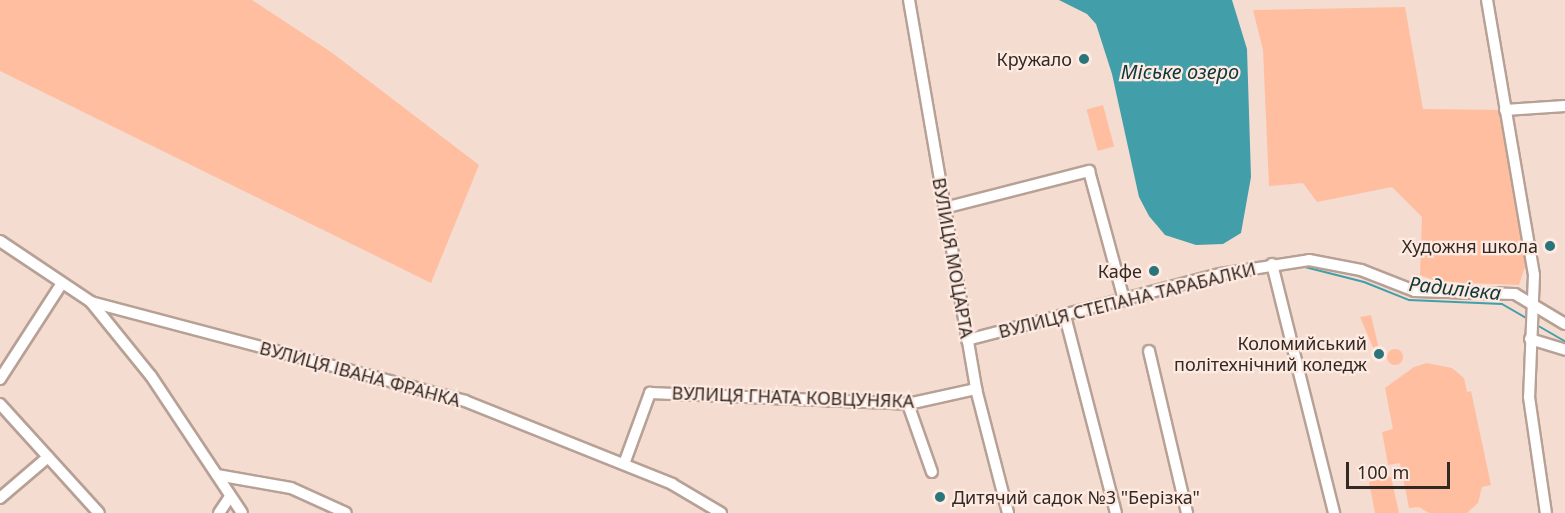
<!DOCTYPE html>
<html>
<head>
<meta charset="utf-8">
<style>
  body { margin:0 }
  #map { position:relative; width:1565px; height:513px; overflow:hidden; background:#f4dcd1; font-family:"Noto Sans",sans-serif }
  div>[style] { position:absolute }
  .green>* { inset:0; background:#ffbea0; transform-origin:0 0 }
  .round { border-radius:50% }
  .water>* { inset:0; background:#429ea8 }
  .stream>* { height:2px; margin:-1px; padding:0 1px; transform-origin:1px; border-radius:1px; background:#429ea8 }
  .roads { filter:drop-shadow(2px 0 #b7a095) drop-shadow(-2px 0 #b7a095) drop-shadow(0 2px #b7a095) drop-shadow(0 -2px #b7a095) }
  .minor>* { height:10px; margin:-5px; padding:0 5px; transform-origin:5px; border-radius:5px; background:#fff }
  .dots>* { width:16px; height:16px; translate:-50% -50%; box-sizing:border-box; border:3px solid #feeae1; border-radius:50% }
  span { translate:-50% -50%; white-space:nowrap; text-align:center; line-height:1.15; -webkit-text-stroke:4.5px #feeae1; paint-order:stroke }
  .poi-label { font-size:18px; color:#322924 }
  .right { translate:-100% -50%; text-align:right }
  .left { translate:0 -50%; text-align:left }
  .street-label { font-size:18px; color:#322924 }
  .water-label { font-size:20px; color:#0d393d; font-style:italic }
  .scale { position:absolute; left:1346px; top:462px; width:104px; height:27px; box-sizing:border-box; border:3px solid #322924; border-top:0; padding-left:8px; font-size:18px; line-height:21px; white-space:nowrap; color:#322924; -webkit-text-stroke:4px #feeae1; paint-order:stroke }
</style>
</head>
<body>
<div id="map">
  <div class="green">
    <i style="clip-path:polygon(0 0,252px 0,331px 52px,479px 165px,431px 283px,0 71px)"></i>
    <i style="clip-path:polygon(1405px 7px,1423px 109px,1503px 110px,1526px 264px,1519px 285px,1439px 282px,1420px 275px,1422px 217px,1392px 187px,1317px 202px,1303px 183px,1269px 186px,1263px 50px,1253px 10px)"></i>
    <i style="left:1103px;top:105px;width:43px;height:17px;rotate:75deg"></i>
    <i style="clip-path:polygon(1371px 315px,1379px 349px,1374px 350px,1360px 317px)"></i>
    <i class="round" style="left:1387px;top:349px;width:16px;height:16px"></i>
    <i style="clip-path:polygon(1427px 363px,1452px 368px,1464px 378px,1467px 392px,1471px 391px,1491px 485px,1482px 487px,1478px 503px,1467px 513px,1429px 513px,1419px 507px,1409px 508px,1400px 463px,1388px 465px,1382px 432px,1393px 429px,1385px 388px,1414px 367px)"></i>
    <i style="clip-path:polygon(1391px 477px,1399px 513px,1375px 513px,1369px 482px)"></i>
  </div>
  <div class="water">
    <i style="clip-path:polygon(1059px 0,1232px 0,1247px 49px,1251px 177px,1241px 233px,1223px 244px,1196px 245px,1165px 235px,1149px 216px,1139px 197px,1112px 74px,1096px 24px,1087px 14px)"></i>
  </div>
  <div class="stream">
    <i style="left:1301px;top:266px;width:65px;rotate:14.3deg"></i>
    <i style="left:1364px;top:282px;width:48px;rotate:21.8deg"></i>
    <i style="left:1409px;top:300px;width:93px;rotate:2.5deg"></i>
    <i style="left:1502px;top:304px;width:30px;rotate:30deg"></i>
    <i style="left:1535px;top:324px;width:34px;rotate:30deg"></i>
  </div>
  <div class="roads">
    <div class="minor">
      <i style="left:909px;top:0;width:395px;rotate:80.2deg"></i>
      <i style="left:976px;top:389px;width:128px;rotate:75.5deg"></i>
      <i style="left:1487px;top:0;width:279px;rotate:80.3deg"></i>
      <i style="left:1534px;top:275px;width:122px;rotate:92.3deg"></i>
      <i style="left:1529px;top:397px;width:117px;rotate:81.7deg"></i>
      <i style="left:1505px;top:110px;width:60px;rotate:-3.8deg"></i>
      <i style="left:944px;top:208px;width:150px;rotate:-14.3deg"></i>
      <i style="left:1089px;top:171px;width:134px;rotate:74.8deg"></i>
      <i style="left:0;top:241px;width:110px;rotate:33.8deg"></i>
      <i style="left:91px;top:302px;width:387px;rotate:14.8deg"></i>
      <i style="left:465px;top:401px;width:223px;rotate:21.8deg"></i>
      <i style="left:672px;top:484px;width:57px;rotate:30.6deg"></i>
      <i style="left:1272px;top:264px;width:257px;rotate:76deg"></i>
      <i style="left:91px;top:302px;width:95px;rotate:51deg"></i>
      <i style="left:151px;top:376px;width:164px;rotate:56.4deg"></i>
      <i style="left:1065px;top:316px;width:203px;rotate:75.5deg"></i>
      <i style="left:1530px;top:339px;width:37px;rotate:17deg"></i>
      <i style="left:967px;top:340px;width:261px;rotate:-14.6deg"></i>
      <i style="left:1220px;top:274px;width:90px;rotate:-8.9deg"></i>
      <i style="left:1309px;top:260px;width:53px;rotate:10.9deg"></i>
      <i style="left:1361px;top:270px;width:58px;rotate:21.3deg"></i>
      <i style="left:1415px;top:291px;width:100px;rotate:1.7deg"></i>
      <i style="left:1515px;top:294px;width:58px;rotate:31deg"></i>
      <i style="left:1149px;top:351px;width:166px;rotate:76.8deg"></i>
      <i style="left:0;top:379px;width:114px;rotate:-57.1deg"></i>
      <i style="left:0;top:404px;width:147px;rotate:47.8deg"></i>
      <i style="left:908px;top:404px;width:72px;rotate:70.6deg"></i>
      <i style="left:624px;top:464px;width:76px;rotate:-69.9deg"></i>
      <i style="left:650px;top:393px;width:258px;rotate:2.4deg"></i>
      <i style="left:908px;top:404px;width:70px;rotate:-12.4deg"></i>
      <i style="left:217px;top:475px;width:75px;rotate:10deg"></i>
      <i style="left:291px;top:488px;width:60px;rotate:24.4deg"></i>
      <i style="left:0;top:498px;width:63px;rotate:-40.5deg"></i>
      <i style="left:219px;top:513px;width:18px;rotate:-56deg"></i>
    </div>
  </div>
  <div class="dots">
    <i style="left:1084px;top:59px;background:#2a747b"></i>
    <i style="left:1550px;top:246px;background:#2a747b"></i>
    <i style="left:1154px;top:271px;background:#2a747b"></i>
    <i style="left:1379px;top:354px;background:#2a747b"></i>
    <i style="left:940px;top:497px;background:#2a747b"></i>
  </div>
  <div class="poi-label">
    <span class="right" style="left:1072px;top:59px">Кружало</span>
    <span class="right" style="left:1538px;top:246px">Художня школа</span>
    <span class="right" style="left:1142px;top:271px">Кафе</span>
    <span class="right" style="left:1367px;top:354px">Коломийський<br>політехнічний коледж</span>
    <span class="left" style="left:952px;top:497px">Дитячий садок №3 "Берізка"</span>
  </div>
  <div class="street-label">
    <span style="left:953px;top:258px;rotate:80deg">ВУЛИЦЯ МОЦАРТА</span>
    <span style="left:1127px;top:300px;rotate:-14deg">ВУЛИЦЯ СТЕПАНА ТАРАБАЛКИ</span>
    <span style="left:360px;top:374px;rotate:15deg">ВУЛИЦЯ ІВАНА ФРАНКА</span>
    <span style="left:793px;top:397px;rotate:2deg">ВУЛИЦЯ ГНАТА КОВЦУНЯКА</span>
  </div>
  <div class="water-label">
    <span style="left:1180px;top:71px">Міське озеро</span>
    <span style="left:1455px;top:288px;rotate:6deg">Радилівка</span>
  </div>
  <div class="scale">100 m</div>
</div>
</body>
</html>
